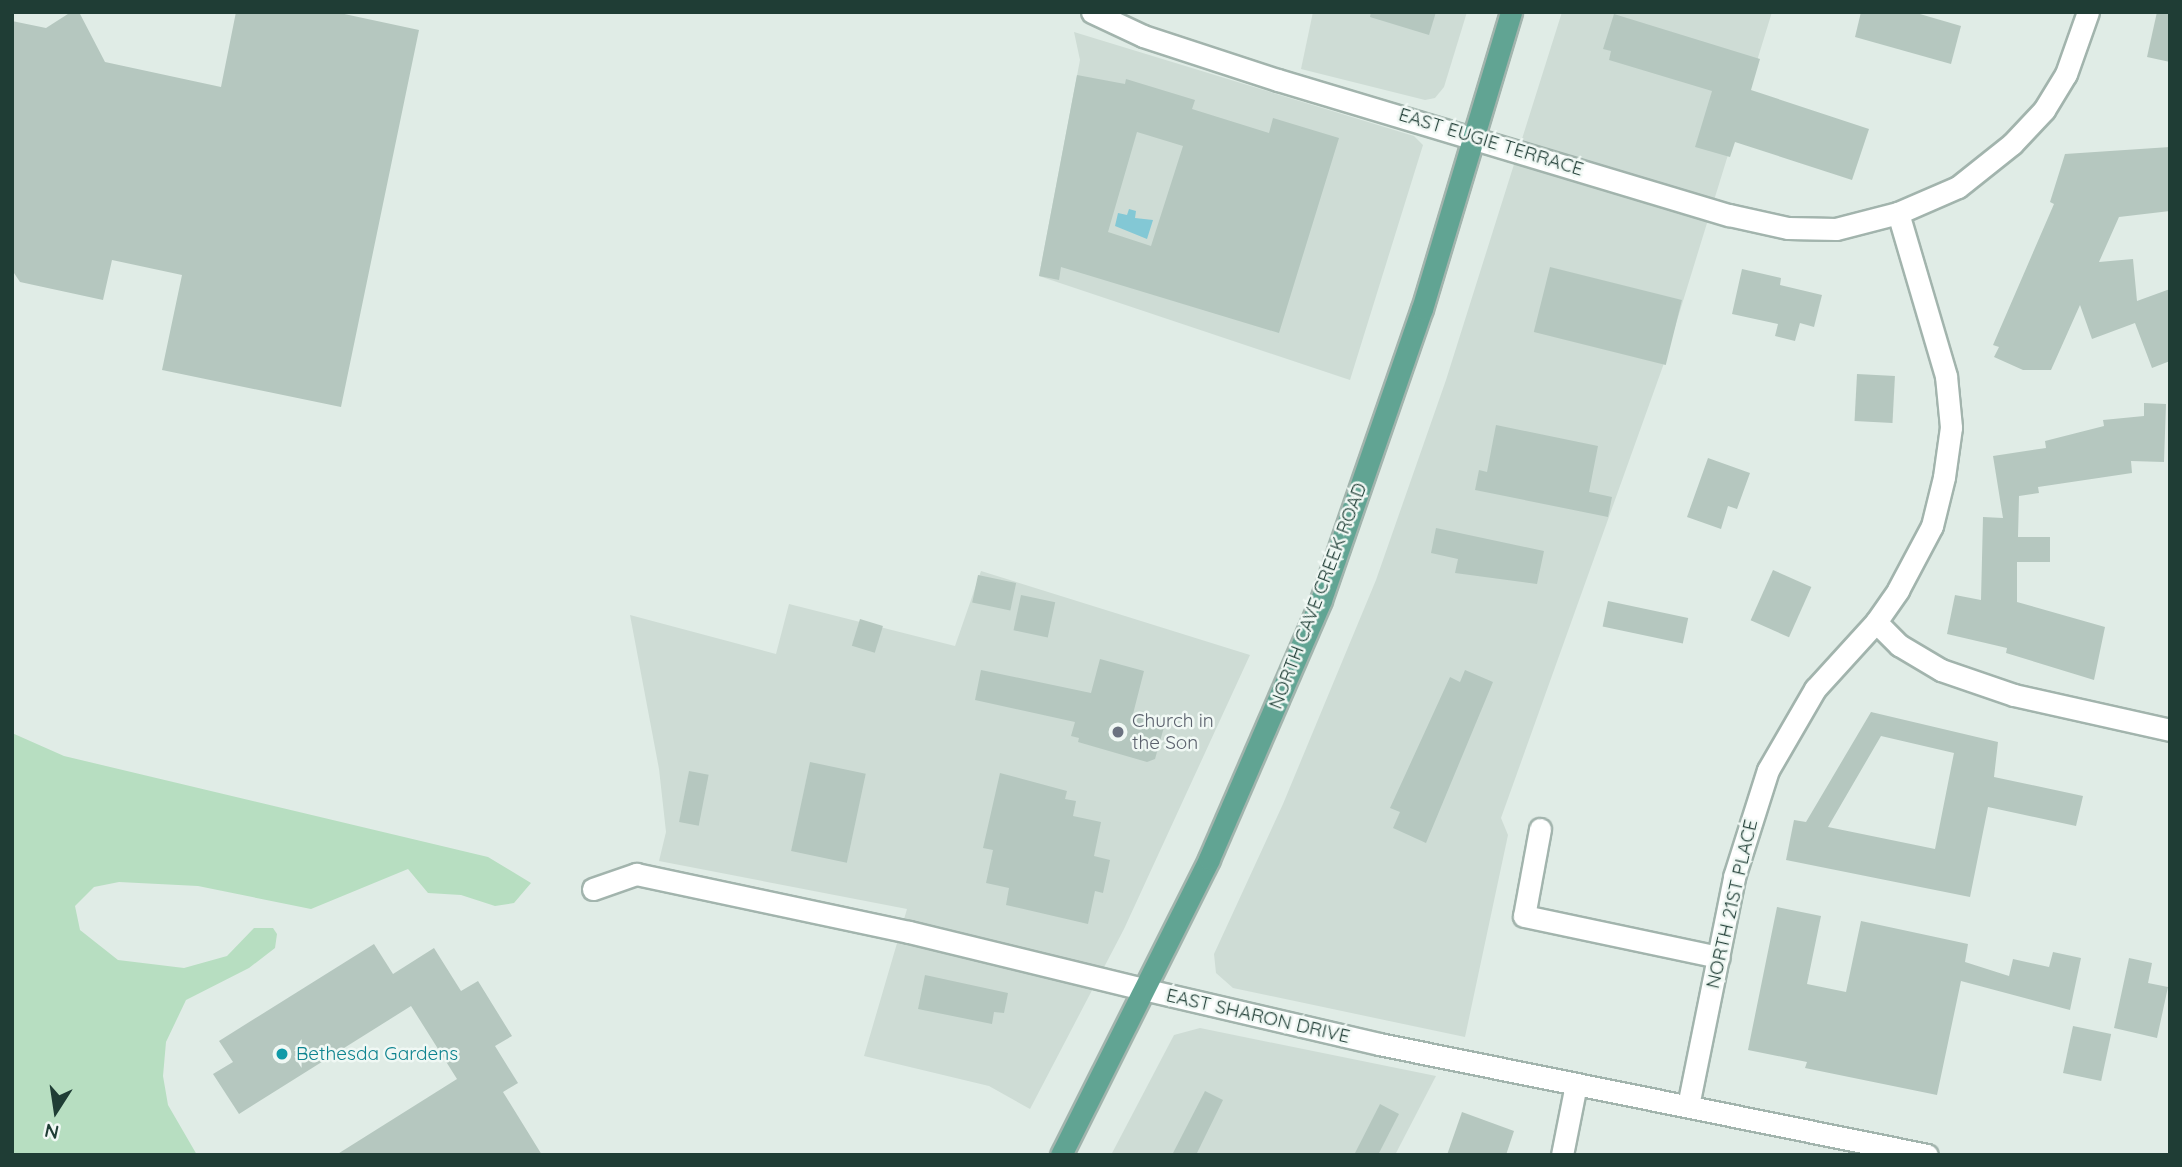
<!DOCTYPE html>
<html>
<head>
<meta charset="utf-8">
<style>
  body { margin:0 }
  #map { position:relative; width:2182px; height:1167px; overflow:hidden; background:#e0ece6; font-family:Quicksand,sans-serif }
  div>[style] { position:absolute }
  .built>* { inset:0; background:#cedcd5 }
  .green>* { inset:0; background:#b7dec1 }
  .water>* { inset:0; background:#83c8d5 }
  .building>* { inset:0; background:#b5c7bf; transform-origin:0 0 }
  .roads { filter:drop-shadow(2px 0 #a2b4ad) drop-shadow(-2px 0 #a2b4ad) drop-shadow(0 2px #a2b4ad) drop-shadow(0 -2px #a2b4ad) }
  .street>* { height:21px; margin:-10.5px; padding:0 10.5px; transform-origin:10.5px; border-radius:10.5px; background:#fff }
  .secondary>* { height:21px; margin:-10.5px; padding:0 10.5px; transform-origin:10.5px; border-radius:10.5px; background:#fff }
  .primary>* { height:21px; margin:-10.5px; padding:0 10.5px; transform-origin:10.5px; border-radius:10.5px; background:#61a493 }
  .dots>* { width:19px; height:19px; translate:-50% -50%; box-sizing:border-box; border:4px solid #f0f8f4; border-radius:50% }
  span { translate:-50% -50%; white-space:nowrap; text-align:center; line-height:1.15; -webkit-text-stroke:5px #f0f8f4; paint-order:stroke }
  .street-label { font-size:19px; color:#1f3d35 }
  .worship-label { font-size:19px; color:#5b616d }
  .left { translate:0 -50%; text-align:left }
  .culture-label { font-size:19px; color:#0d838f }
  .frame { position:absolute; inset:0; border:14px solid #1f3d35; pointer-events:none }
  .north { position:absolute; left:21px; top:1076px; width:70px; height:70px; -webkit-text-stroke:5px #f0f8f4; paint-order:stroke; rotate:192deg; font-size:19px; font-weight:700; line-height:28px; text-align:center; color:#1f3d35 }
  .north::after { content:''; display:block; margin:auto; width:24px; height:32px; background:#1f3d35; clip-path:polygon(50% 0,100% 100%,50% 72%,0 100%) }
</style>
</head>
<body>
<div id="map">
  <div class="built">
    <i style="clip-path:polygon(1313px 12px,1467px 12px,1444px 87px,1435px 98px,1425px 100px,1301px 69px)"></i>
    <i style="clip-path:polygon(1562px 12px,1772px 12px,1663px 366px,1501px 818px,1508px 835px,1465px 1037px,1233px 988px,1216px 973px,1214px 954px,1283px 804px,1376px 580px,1446px 380px)"></i>
    <i style="clip-path:polygon(1074px 32px,1414px 136px,1423px 145px,1350px 380px,1039px 276px,1080px 60px)"></i>
    <i style="clip-path:polygon(981px 571px,1250px 655px,1124px 929px,1030px 1109px,989px 1086px,864px 1056px,907px 909px,659px 861px,666px 832px,659px 769px,630px 615px,776px 654px,789px 604px,955px 646px)"></i>
    <i style="clip-path:polygon(1200px 1028px,1436px 1076px,1395px 1155px,1111px 1155px,1174px 1035px)"></i>
  </div>
  <div class="green">
    <i style="clip-path:polygon(12px 733px,64px 756px,488px 857px,531px 883px,514px 903px,495px 906px,461px 895px,428px 893px,408px 869px,311px 909px,198px 886px,119px 882px,94px 887px,75px 906px,80px 930px,118px 960px,184px 968px,227px 956px,254px 928px,273px 928px,277px 934px,275px 948px,249px 968px,186px 1000px,166px 1042px,163px 1076px,168px 1105px,197px 1155px,12px 1155px)"></i>
  </div>
  <div class="water">
    <i style="clip-path:polygon(1129px 209px,1136px 211px,1135px 218px,1153px 220px,1147px 239px,1115px 226px,1118px 213px,1127px 215px)"></i>
  </div>
  <div class="building">
    <i style="clip-path:polygon(71px 12px,79px 12px,105px 62px,221px 87px,236px 12px,335px 12px,419px 30px,341px 407px,162px 370px,182px 275px,112px 260px,103px 300px,20px 282px,12px 270px,12px 21px,46px 28px)"></i>
    <i style="clip-path:polygon(1371px 12px,1436px 12px,1429px 35px,1370px 17px)"></i>
    <i style="clip-path:polygon(1861px 12px,1913px 12px,1961px 26px,1951px 64px,1855px 37px)"></i>
    <i style="clip-path:polygon(2157px 12px,2170px 12px,2170px 62px,2147px 57px)"></i>
    <i style="clip-path:polygon(1614px 14px,1760px 59px,1751px 90px,1869px 129px,1852px 180px,1735px 142px,1730px 157px,1695px 147px,1712px 91px,1609px 60px,1611px 51px,1603px 49px)"></i>
    <i style="clip-path:polygon(evenodd,1077px 75px,1125px 84px,1126px 79px,1195px 100px,1192px 109px,1269px 133px,1273px 118px,1339px 138px,1279px 333px,1061px 267px,1059px 280px,1039px 276px,1077px 75px,1137px 132px,1183px 146px,1151px 246px,1108px 232px,1137px 132px)"></i>
    <i style="clip-path:polygon(2170px 147px,2170px 211px,2119px 217px,2099px 262px,2133px 259px,2137px 301px,2170px 289px,2170px 361px,2152px 368px,2135px 323px,2092px 339px,2080px 305px,2051px 370px,2023px 370px,1994px 357px,1999px 347px,1993px 345px,2054px 204px,2050px 202px,2065px 154px)"></i>
    <i style="left:1550px;top:267px;width:136px;height:67px;rotate:14deg"></i>
    <i style="clip-path:polygon(1742px 269px,1781px 278px,1780px 285px,1822px 295px,1814px 327px,1800px 323px,1795px 341px,1775px 336px,1778px 324px,1732px 314px)"></i>
    <i style="left:1857px;top:374px;width:38px;height:47px;rotate:3deg"></i>
    <i style="clip-path:polygon(2144px 403px,2166px 404px,2164px 462px,2131px 461px,2132px 473px,2038px 487px,2039px 493px,2019px 496px,2018px 537px,2050px 537px,2050px 562px,2017px 562px,2017px 602px,2105px 627px,2094px 680px,2006px 653px,2007px 648px,1947px 634px,1955px 595px,1981px 600px,1983px 517px,2003px 518px,1993px 456px,2046px 448px,2045px 441px,2104px 426px,2103px 420px,2144px 416px)"></i>
    <i style="clip-path:polygon(1496px 425px,1598px 446px,1589px 492px,1612px 497px,1608px 517px,1475px 490px,1479px 470px,1487px 472px)"></i>
    <i style="clip-path:polygon(1708px 458px,1750px 473px,1737px 509px,1728px 506px,1721px 529px,1687px 517px)"></i>
    <i style="clip-path:polygon(1436px 528px,1544px 551px,1537px 584px,1455px 573px,1458px 559px,1431px 553px)"></i>
    <i style="left:1773px;top:570px;width:42px;height:55px;rotate:24deg"></i>
    <i style="left:978px;top:575px;width:39px;height:28px;rotate:12deg"></i>
    <i style="left:1021px;top:595px;width:35px;height:36px;rotate:12deg"></i>
    <i style="left:1608px;top:601px;width:82px;height:26px;rotate:12deg"></i>
    <i style="left:860px;top:619px;width:24px;height:28px;rotate:17deg"></i>
    <i style="clip-path:polygon(1100px 659px,1144px 671px,1133px 714px,1164px 727px,1155px 759px,1147px 762px,1078px 742px,1079px 738px,1071px 736px,1075px 722px,975px 700px,981px 670px,1091px 693px)"></i>
    <i style="clip-path:polygon(1465px 670px,1493px 682px,1426px 843px,1393px 828px,1400px 812px,1390px 808px,1450px 677px,1460px 682px)"></i>
    <i style="clip-path:polygon(evenodd,1871px 712px,1998px 742px,1994px 777px,2083px 796px,2076px 826px,1988px 807px,1970px 897px,1786px 860px,1794px 820px,1806px 822px,1871px 712px,1881px 736px,1954px 753px,1935px 849px,1828px 827px,1881px 736px)"></i>
    <i style="left:810px;top:762px;width:57px;height:91px;rotate:12deg"></i>
    <i style="left:689px;top:771px;width:20px;height:52px;rotate:11deg"></i>
    <i style="clip-path:polygon(1000px 773px,1067px 791px,1065px 799px,1076px 801px,1073px 816px,1101px 822px,1094px 856px,1110px 860px,1103px 893px,1095px 891px,1088px 924px,1006px 905px,1009px 888px,986px 883px,993px 850px,983px 848px)"></i>
    <i style="clip-path:polygon(1777px 907px,1821px 916px,1807px 984px,1846px 992px,1861px 921px,1968px 944px,1965px 962px,2009px 976px,2013px 959px,2049px 967px,2053px 952px,2081px 958px,2070px 1010px,1961px 981px,1937px 1095px,1805px 1068px,1807px 1062px,1748px 1050px)"></i>
    <i style="clip-path:polygon(374px 944px,393px 974px,434px 948px,461px 991px,478px 981px,512px 1036px,495px 1046px,518px 1083px,503px 1092px,542px 1155px,336px 1155px,457px 1079px,411px 1006px,239px 1114px,213px 1074px,233px 1062px,219px 1041px)"></i>
    <i style="clip-path:polygon(2129px 958px,2152px 963px,2148px 983px,2168px 987px,2157px 1038px,2114px 1028px)"></i>
    <i style="clip-path:polygon(925px 975px,1008px 993px,1004px 1013px,994px 1012px,992px 1024px,918px 1009px)"></i>
    <i style="left:2073px;top:1026px;width:39px;height:48px;rotate:12deg"></i>
    <i style="clip-path:polygon(1205px 1091px,1223px 1100px,1196px 1155px,1172px 1155px)"></i>
    <i style="clip-path:polygon(1380px 1104px,1399px 1114px,1378px 1155px,1354px 1155px)"></i>
    <i style="clip-path:polygon(1462px 1112px,1514px 1131px,1506px 1155px,1447px 1155px)"></i>
  </div>
  <div class="roads">
    <div class="street">
      <i style="left:1092px;top:12px;width:56px;rotate:25.2deg"></i>
      <i style="left:1143px;top:36px;width:142px;rotate:18.1deg"></i>
      <i style="left:1278px;top:80px;width:471px;rotate:16.7deg"></i>
      <i style="left:1729px;top:215px;width:60px;rotate:12.4deg"></i>
      <i style="left:1788px;top:228px;width:48px;rotate:1.2deg"></i>
      <i style="left:1836px;top:229px;width:64px;rotate:-14.5deg"></i>
      <i style="left:1898px;top:213px;width:65px;rotate:-23.4deg"></i>
      <i style="left:1958px;top:187px;width:69px;rotate:-38.5deg"></i>
      <i style="left:2012px;top:144px;width:47px;rotate:-46.7deg"></i>
      <i style="left:2044px;top:110px;width:42px;rotate:-58.6deg"></i>
      <i style="left:2066px;top:74px;width:66px;rotate:-70.5deg"></i>
      <i style="left:1876px;top:622px;width:33px;rotate:45deg"></i>
      <i style="left:1899px;top:645px;width:49px;rotate:30.8deg"></i>
      <i style="left:1941px;top:670px;width:77px;rotate:18.9deg"></i>
      <i style="left:2014px;top:695px;width:160px;rotate:12.6deg"></i>
      <i style="left:1540px;top:829px;width:88px;rotate:100.4deg"></i>
      <i style="left:1524px;top:916px;width:199px;rotate:11.9deg"></i>
      <i style="left:593px;top:889px;width:46px;rotate:-19.2deg"></i>
      <i style="left:636px;top:874px;width:279px;rotate:12deg"></i>
      <i style="left:909px;top:932px;width:241px;rotate:13.7deg"></i>
      <i style="left:1688px;top:1106px;width:234px;rotate:-78.6deg"></i>
      <i style="left:1734px;top:877px;width:112px;rotate:-72.4deg"></i>
      <i style="left:1768px;top:770px;width:94px;rotate:-59.9deg"></i>
      <i style="left:1815px;top:689px;width:91px;rotate:-47.7deg"></i>
      <i style="left:1876px;top:622px;width:39px;rotate:-55deg"></i>
      <i style="left:1898px;top:590px;width:72px;rotate:-62deg"></i>
      <i style="left:1932px;top:526px;width:50px;rotate:-76.2deg"></i>
      <i style="left:1944px;top:477px;width:50px;rotate:-82deg"></i>
      <i style="left:1951px;top:427px;width:51px;rotate:-95.6deg"></i>
      <i style="left:1946px;top:376px;width:170px;rotate:-106.4deg"></i>
      <i style="left:1562px;top:1155px;width:72px;rotate:-78.8deg"></i>
    </div>
    <div class="secondary">
      <i style="left:1143px;top:989px;width:242px;rotate:13.1deg"></i>
      <i style="left:1379px;top:1044px;width:559px;rotate:11.45deg"></i>
    </div>
    <div class="primary">
      <i style="left:1061px;top:1155px;width:331px;rotate:-63.4deg"></i>
      <i style="left:1209px;top:859px;width:282px;rotate:-66.6deg"></i>
      <i style="left:1321px;top:600px;width:308px;rotate:-70.9deg"></i>
      <i style="left:1422px;top:309px;width:310px;rotate:-73.3deg"></i>
    </div>
  </div>
  <div class="dots">
    <i style="left:1118px;top:732px;background:#6b7280"></i>
    <i style="left:282px;top:1054px;background:#0f9aa8"></i>
  </div>
  <div class="street-label">
    <span style="left:1491px;top:142px;rotate:17deg">EAST EUGIE TERRACE</span>
    <span style="left:1318px;top:596px;rotate:-69deg">NORTH CAVE CREEK ROAD</span>
    <span style="left:1732px;top:904px;rotate:-77deg">NORTH 21ST PLACE</span>
    <span style="left:1258px;top:1016px;rotate:13deg">EAST SHARON DRIVE</span>
  </div>
  <div class="worship-label">
    <span class="left" style="left:1132px;top:732px">Church in<br>the Son</span>
  </div>
  <div class="culture-label">
    <span class="left" style="left:296px;top:1054px">Bethesda Gardens</span>
  </div>
  <div class="frame"></div>
  <div class="north">N</div>
</div>
</body>
</html>
